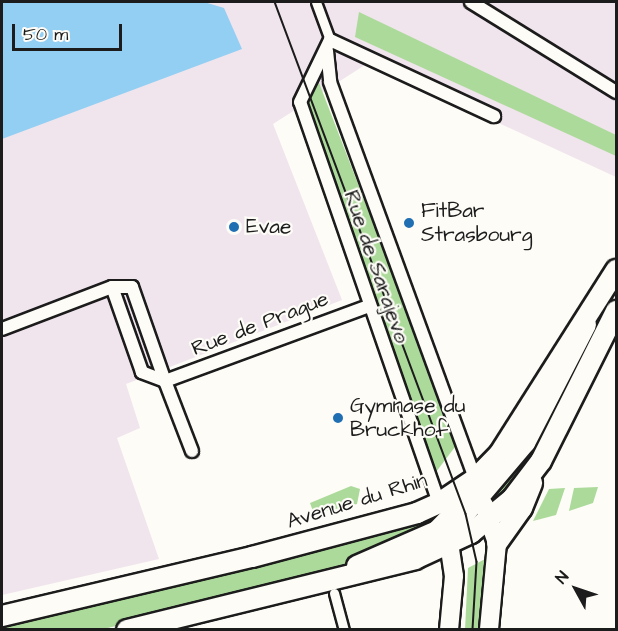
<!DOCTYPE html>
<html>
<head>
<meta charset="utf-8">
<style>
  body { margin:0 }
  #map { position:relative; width:618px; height:631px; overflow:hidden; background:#fdfcf7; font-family:"Architects Daughter",sans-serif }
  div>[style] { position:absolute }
  .built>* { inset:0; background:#f0e4ed }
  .green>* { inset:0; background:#acda9a }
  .water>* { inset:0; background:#93cef3 }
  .roads { filter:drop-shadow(2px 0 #1c1c1c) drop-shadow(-2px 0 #1c1c1c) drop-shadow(0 2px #1c1c1c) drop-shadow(0 -2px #1c1c1c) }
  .pedestrian>* { height:9px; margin:-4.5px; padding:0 4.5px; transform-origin:4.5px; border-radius:4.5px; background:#fdfcf7 }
  .minor>* { height:12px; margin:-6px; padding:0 6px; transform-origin:6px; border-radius:6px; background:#fdfcf7 }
  .secondary>* { height:18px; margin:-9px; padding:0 9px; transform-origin:9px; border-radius:9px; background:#fdfcf7 }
  .primary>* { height:20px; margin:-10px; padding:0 10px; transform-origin:10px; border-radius:10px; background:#fdfcf7 }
  .tram>* { height:1.5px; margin:-0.75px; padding:0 0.75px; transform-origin:0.75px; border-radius:0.75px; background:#1c1c1c }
  .dots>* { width:16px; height:16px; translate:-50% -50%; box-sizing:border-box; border:3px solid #fdfcf7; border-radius:50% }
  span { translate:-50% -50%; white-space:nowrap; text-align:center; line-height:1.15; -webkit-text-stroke:4.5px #fdfcf7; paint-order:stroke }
  .poi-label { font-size:21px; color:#1c1c1c }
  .left { translate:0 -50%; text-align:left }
  .street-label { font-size:21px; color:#1c1c1c }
  .frame { position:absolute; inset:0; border:3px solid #1c1c1c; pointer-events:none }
  .north { position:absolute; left:546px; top:559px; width:60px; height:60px; -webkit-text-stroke:4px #fdfcf7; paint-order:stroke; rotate:310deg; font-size:16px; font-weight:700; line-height:24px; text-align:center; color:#1c1c1c }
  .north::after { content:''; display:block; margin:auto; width:21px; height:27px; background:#1c1c1c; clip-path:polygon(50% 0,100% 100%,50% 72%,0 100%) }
  .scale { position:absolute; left:12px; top:24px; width:110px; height:27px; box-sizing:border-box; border:3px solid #1c1c1c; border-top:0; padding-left:8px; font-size:18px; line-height:21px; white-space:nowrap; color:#1c1c1c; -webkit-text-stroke:4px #fdfcf7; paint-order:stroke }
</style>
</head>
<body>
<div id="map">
  <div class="built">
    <i style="clip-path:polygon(2px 2px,616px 2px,616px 177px,368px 63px,273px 124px,342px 300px,126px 384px,140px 428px,117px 438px,159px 559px,2px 595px)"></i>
  </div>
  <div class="green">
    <i style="clip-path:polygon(359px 12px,616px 135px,616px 156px,355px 37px)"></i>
    <i style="clip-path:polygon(316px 75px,458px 443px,436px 472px,304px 106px)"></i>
    <i style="clip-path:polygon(570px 375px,573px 376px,542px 443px,499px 502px,493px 502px,489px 498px)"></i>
    <i style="clip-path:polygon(351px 486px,360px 489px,357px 504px,314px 514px,310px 503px)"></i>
    <i style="clip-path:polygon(598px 487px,593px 503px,569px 511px,574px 488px)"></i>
    <i style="clip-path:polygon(565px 488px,556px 515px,533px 521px,549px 489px)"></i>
    <i style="clip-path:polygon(419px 521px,427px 521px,432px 526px,336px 570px,104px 629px,2px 630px,2px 626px)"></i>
    <i style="clip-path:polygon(487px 558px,485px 629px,465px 630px,468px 568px)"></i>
  </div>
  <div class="water">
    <i style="clip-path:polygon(204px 2px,224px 8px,242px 49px,2px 139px,2px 3px)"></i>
  </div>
  <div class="roads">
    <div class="pedestrian">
      <i style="left:316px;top:2px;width:40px;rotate:69.8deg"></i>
      <i style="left:334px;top:593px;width:38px;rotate:75deg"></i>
    </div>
    <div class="minor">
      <i style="left:471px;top:2px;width:171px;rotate:31.8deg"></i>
      <i style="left:327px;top:51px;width:31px;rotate:84deg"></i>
      <i style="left:330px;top:82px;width:423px;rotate:69.9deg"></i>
      <i style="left:2px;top:329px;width:118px;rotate:-20.9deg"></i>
      <i style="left:112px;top:287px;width:20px"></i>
      <i style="left:132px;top:287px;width:100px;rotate:70.7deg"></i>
      <i style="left:165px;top:381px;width:25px;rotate:-159deg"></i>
      <i style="left:142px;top:372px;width:90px;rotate:-109.4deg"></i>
      <i style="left:192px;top:451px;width:75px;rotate:-111.1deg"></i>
      <i style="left:165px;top:381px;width:217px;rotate:-20.2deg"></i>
      <i style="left:439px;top:503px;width:424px;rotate:-109.1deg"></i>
      <i style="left:300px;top:102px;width:69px;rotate:-64.2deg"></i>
      <i style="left:330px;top:40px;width:181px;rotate:24.9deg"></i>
    </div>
    <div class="secondary">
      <i style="left:484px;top:505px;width:40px;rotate:71.1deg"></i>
      <i style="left:497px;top:543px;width:87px;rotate:95.3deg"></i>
      <i style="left:448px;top:536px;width:40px;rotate:81.5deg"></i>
      <i style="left:454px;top:576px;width:54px;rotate:95.3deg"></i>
      <i style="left:450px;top:546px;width:26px;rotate:-69deg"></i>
      <i style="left:459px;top:522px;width:104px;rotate:-49.7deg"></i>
      <i style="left:526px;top:443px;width:133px;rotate:-62.7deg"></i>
    </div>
    <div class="primary">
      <i style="left:497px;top:543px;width:43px;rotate:-54.5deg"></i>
      <i style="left:522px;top:508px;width:27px;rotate:-68deg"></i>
      <i style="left:357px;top:566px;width:87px;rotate:-23.6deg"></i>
      <i style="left:437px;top:531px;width:36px;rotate:-46deg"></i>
      <i style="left:462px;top:505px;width:27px;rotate:-63deg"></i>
      <i style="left:2px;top:616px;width:257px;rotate:-13.3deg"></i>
      <i style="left:252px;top:557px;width:171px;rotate:-14.9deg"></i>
      <i style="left:417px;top:513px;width:24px;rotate:-24deg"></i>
      <i style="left:439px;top:503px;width:43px;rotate:-33.7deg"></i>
      <i style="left:475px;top:479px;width:36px;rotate:-46deg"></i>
      <i style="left:500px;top:453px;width:217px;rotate:-57.6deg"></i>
      <i style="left:127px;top:630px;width:297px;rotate:-13.8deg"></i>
      <i style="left:415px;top:559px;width:62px;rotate:-24.9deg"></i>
      <i style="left:471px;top:533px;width:53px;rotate:-39.7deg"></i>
      <i style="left:512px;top:499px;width:48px;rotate:-52.7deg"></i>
      <i style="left:541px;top:461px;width:168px;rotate:-63.4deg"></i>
    </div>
  </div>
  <div class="tram">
    <i style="left:275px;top:2px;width:546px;rotate:69.54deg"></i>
    <i style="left:466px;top:514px;width:49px;rotate:77.1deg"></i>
    <i style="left:477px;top:562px;width:68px;rotate:93.4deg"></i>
  </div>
  <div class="dots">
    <i style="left:409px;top:223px;background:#1f6fb2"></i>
    <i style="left:234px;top:227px;background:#1f6fb2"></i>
    <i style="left:338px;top:418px;background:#1f6fb2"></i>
  </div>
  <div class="poi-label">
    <span class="left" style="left:421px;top:223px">FitBar<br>Strasbourg</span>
    <span class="left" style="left:246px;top:227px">Evae</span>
    <span class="left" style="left:350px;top:418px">Gymnase du<br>Bruckhof</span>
  </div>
  <div class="street-label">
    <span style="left:376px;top:267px;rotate:71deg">Rue de Sarajevo</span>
    <span style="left:260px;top:324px;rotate:-21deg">Rue de Prague</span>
    <span style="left:357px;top:501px;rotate:-17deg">Avenue du Rhin</span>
  </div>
  <div class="frame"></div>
  <div class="north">N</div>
  <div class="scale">50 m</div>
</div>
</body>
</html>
